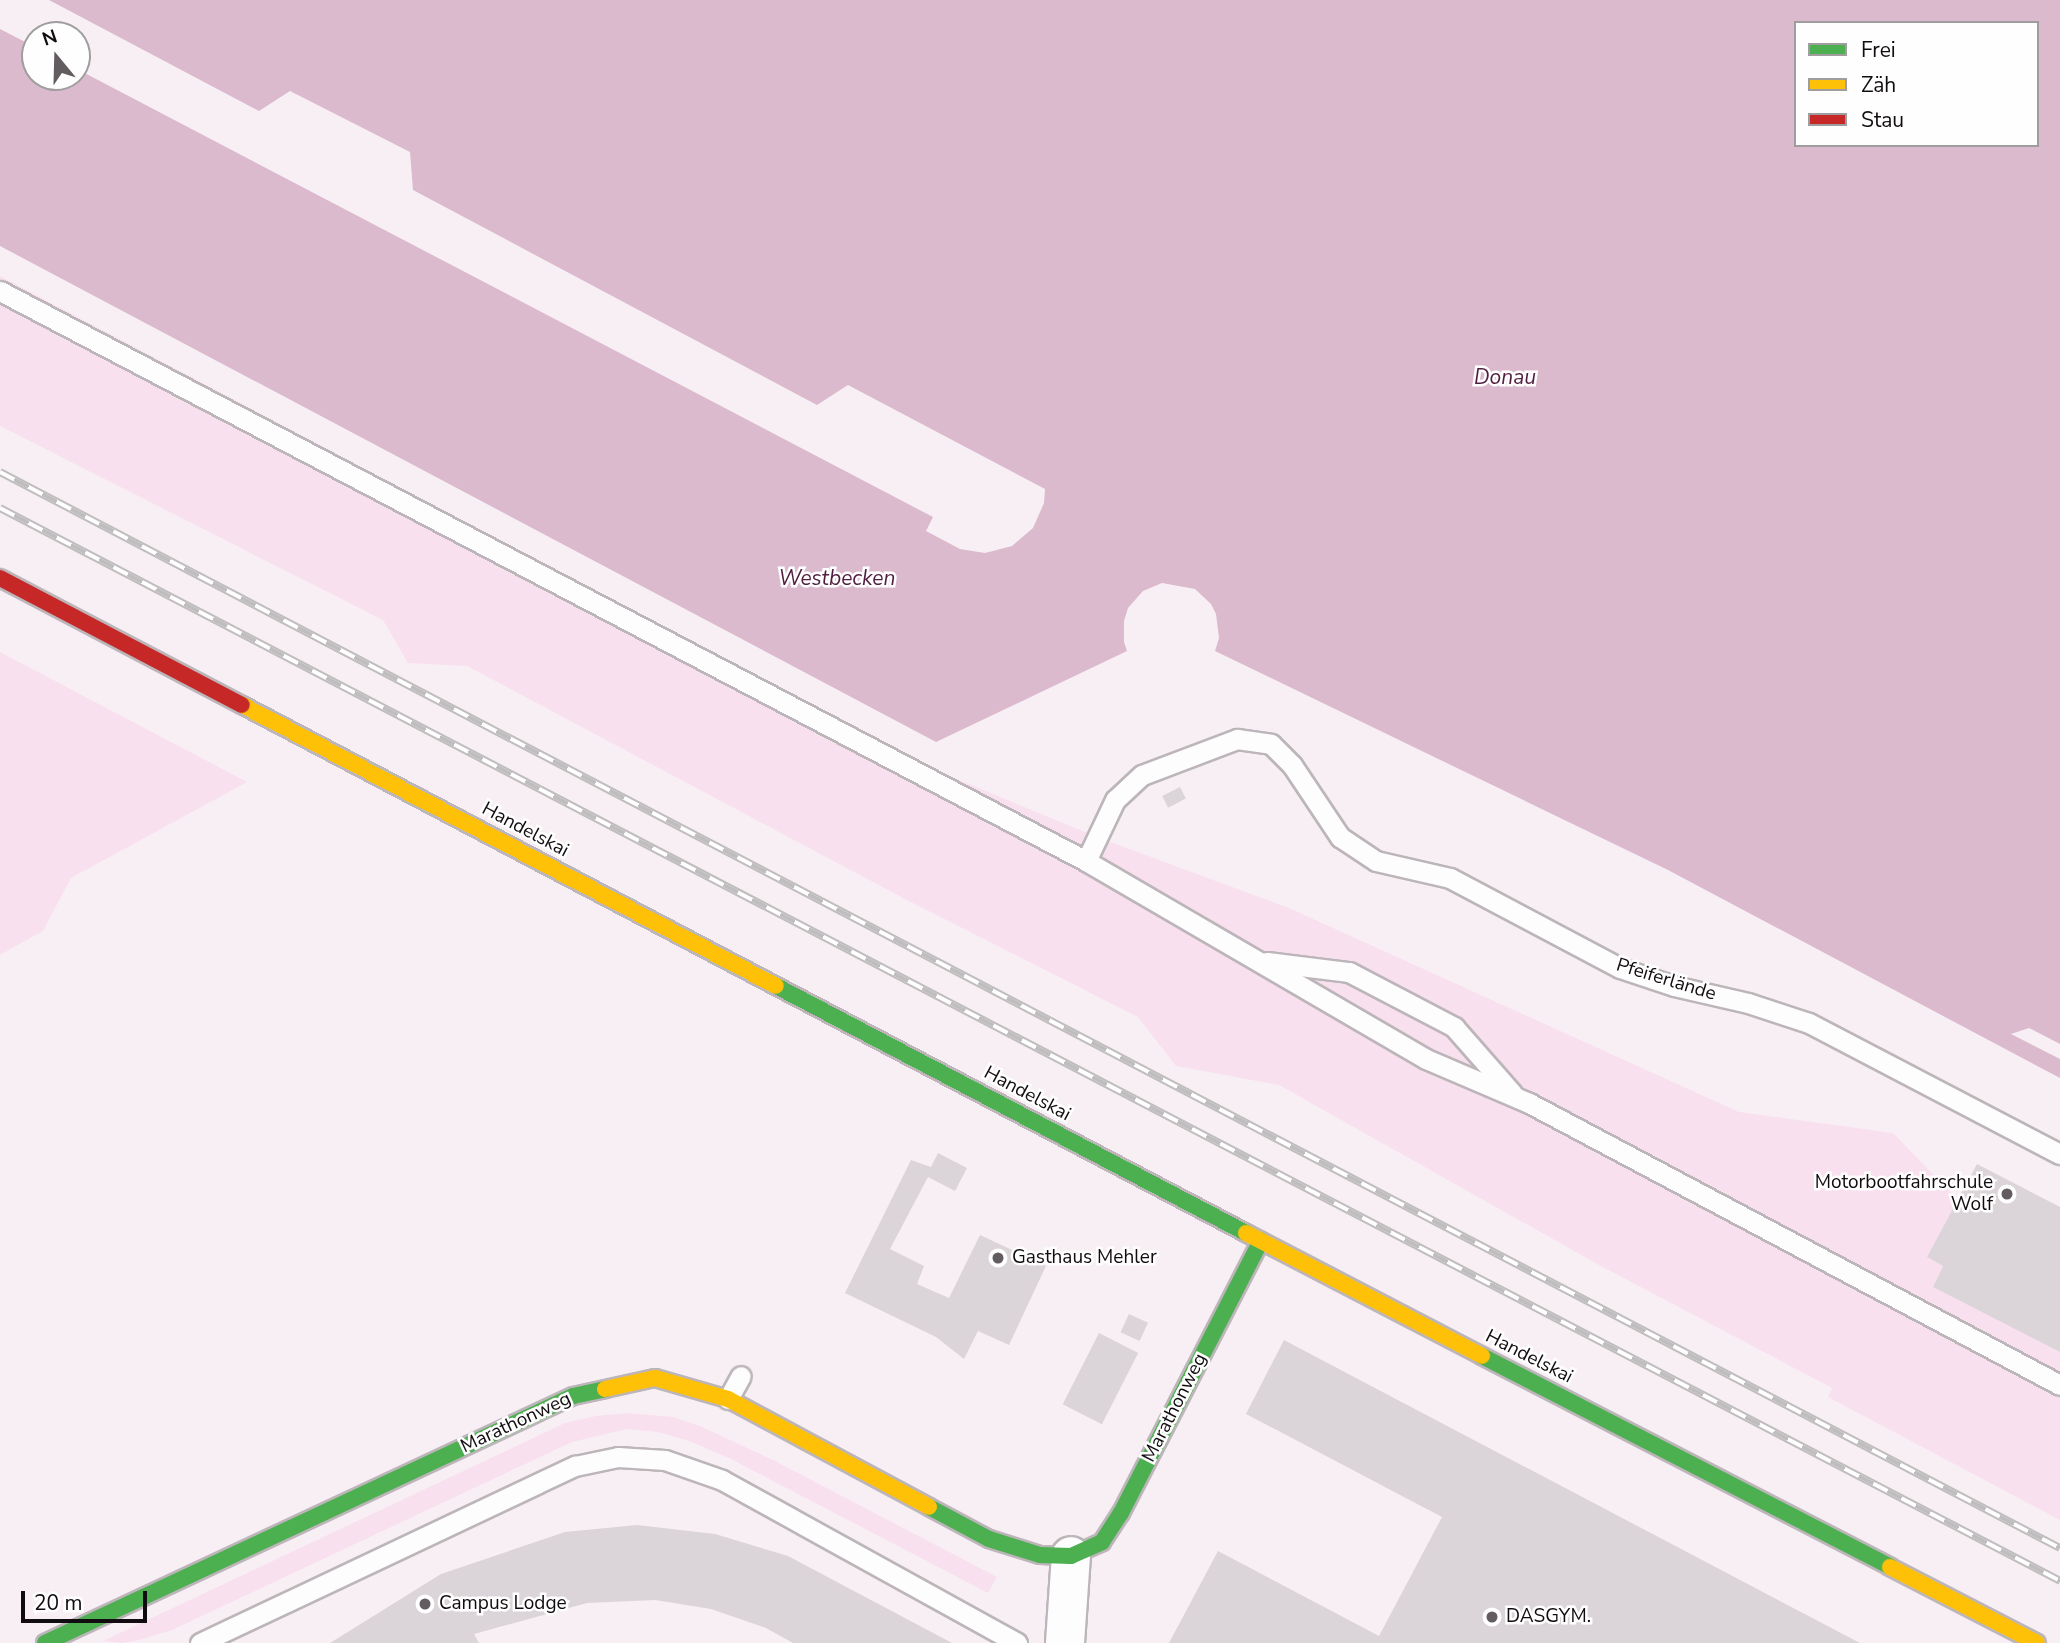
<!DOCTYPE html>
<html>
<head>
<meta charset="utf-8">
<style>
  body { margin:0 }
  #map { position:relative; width:2060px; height:1643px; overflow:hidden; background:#f8eff4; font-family:"Nunito Sans",sans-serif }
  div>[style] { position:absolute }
  .green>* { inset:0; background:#f8e0ee }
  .water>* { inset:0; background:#dbbace }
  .pier>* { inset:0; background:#f8eff4 }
  .building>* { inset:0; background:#dbd4d8; transform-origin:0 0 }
  .roads { filter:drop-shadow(2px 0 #bcb5b9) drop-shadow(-2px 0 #bcb5b9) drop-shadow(0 2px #bcb5b9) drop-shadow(0 -2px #bcb5b9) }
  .lane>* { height:19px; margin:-9.5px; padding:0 9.5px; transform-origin:9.5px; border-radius:9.5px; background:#fefdfd }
  .street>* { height:38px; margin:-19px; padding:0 19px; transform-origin:19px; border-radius:19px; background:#fefdfd }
  .fast>* { height:16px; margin:-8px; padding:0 8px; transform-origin:8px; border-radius:8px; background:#4caf50 }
  .slow>* { height:16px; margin:-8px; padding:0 8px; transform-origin:8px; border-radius:8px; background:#ffc107 }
  .jam>* { height:16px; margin:-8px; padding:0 8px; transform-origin:8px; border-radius:8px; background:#c62828 }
  .rail>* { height:8px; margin-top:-4px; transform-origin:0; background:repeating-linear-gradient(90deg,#fefefe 0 16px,#bfbdbe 0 32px); box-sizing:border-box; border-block:2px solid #bfbdbe }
  .dots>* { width:19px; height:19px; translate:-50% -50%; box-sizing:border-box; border:4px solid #fefefe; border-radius:50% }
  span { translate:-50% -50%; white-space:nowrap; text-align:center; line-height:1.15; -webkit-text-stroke:5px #fefefe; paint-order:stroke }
  .street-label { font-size:19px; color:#110c0f }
  .poi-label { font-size:19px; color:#110c0f }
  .right { translate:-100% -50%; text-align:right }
  .left { translate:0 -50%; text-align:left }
  .water-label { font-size:21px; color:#511e41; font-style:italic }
  .legend { position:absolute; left:1794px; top:21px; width:245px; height:126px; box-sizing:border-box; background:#fefefe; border:2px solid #9f9d9e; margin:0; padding:9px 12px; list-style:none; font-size:21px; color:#110c0f }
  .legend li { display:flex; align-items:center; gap:14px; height:35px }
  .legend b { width:35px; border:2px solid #9f9d9e }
  .north { position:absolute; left:21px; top:21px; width:70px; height:70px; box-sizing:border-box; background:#fefefe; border:2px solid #9f9d9e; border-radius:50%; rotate:341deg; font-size:19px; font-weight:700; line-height:28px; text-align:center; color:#110c0f }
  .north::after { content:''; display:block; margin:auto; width:24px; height:32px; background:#625b5f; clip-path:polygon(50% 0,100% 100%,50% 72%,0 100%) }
  .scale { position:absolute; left:21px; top:1591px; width:126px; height:32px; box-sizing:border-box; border:4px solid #110c0f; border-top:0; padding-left:9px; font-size:21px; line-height:24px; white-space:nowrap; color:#110c0f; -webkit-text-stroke:5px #fefefe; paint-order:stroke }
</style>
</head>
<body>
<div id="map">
  <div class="green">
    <i style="clip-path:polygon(0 276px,935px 770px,1097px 837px,1289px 908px,1739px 1112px,1893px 1133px,1958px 1200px,1927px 1257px,1943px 1266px,1933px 1287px,2060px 1352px,2060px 1520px,1828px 1397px,1832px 1388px,1599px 1265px,1279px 1085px,1176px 1066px,1138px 1017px,905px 899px,467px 666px,408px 663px,383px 620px,0 426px)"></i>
    <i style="clip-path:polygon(0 652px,247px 782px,71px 878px,43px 931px,0 955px)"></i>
    <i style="clip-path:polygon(627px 1413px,673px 1417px,700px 1426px,775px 1461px,997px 1577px,988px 1593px,729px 1458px,689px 1441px,658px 1432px,627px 1429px,572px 1442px,172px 1630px,140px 1640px,122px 1643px,103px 1641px,565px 1423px,596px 1416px)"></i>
  </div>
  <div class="water">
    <i style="clip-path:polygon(evenodd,49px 0,2060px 0,2060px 1078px,1668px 870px,1215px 651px,1219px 638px,1216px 614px,1211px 604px,1195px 589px,1162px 583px,1143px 591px,1128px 608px,1124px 621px,1124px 642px,1127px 651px,936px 742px,0 246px,0 29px,35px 47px,35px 77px,77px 77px,77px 69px,933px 517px,926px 531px,960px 549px,985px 553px,1012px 546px,1033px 528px,1044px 503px,1045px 489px,848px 385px,817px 405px,413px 190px,410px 152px,290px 91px,259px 111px,49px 0,1796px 23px,2037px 23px,2037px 145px,1796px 145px,1796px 23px)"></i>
  </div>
  <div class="pier">
    <i style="clip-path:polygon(2029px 1028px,2060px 1044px,2060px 1059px,2011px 1034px)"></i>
  </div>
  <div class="building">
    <i style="left:1180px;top:787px;width:13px;height:20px;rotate:63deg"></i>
    <i style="clip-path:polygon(938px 1153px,967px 1168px,955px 1191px,928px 1177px,890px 1249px,924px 1266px,917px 1284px,949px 1298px,980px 1235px,1046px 1266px,1009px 1345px,978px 1331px,964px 1359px,936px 1337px,845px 1293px,911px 1160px,931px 1167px)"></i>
    <i style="clip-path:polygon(1977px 1164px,2060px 1207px,2060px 1352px,1933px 1287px,1943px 1266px,1927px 1257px)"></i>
    <i style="left:1129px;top:1314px;width:21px;height:20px;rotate:25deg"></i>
    <i style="left:1099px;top:1333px;width:44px;height:80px;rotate:27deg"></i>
    <i style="clip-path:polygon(1284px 1340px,1356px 1378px,1860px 1643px,1169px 1643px,1218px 1551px,1379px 1636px,1442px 1517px,1246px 1414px)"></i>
    <i style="clip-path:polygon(637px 1525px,715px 1534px,788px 1556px,952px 1643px,793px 1643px,766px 1628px,711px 1609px,655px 1600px,587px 1603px,474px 1634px,479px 1643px,330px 1643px,441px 1574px,565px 1532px)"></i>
  </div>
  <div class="roads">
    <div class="lane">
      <i style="left:0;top:291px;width:1226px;rotate:27.69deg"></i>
      <i style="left:1086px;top:861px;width:393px;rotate:30.2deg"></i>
      <i style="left:1426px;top:1059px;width:112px;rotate:23.1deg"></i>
      <i style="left:1529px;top:1103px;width:601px;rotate:27.97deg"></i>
      <i style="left:1086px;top:861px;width:68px;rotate:-64.6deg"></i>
      <i style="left:1115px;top:800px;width:37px;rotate:-43deg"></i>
      <i style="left:1142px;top:775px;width:102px;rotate:-20.8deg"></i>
      <i style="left:1237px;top:739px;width:34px;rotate:8deg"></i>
      <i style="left:1271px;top:744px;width:30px;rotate:45deg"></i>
      <i style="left:1292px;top:765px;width:87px;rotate:56.3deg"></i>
      <i style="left:1340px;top:837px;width:43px;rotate:33.7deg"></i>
      <i style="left:1376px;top:861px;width:76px;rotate:12.9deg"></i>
      <i style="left:1450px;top:878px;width:192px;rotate:27.9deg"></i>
      <i style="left:1620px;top:968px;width:57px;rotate:18.4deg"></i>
      <i style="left:1674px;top:986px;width:76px;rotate:12.9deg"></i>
      <i style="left:1748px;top:1003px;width:64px;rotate:18.2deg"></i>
      <i style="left:1809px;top:1023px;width:283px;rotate:27.6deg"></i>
      <i style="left:1267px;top:962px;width:83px;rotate:7deg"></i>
      <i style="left:1349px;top:972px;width:119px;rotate:27.6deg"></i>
      <i style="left:1454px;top:1027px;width:88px;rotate:48.7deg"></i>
      <i style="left:728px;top:1399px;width:26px;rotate:-61deg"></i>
      <i style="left:200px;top:1643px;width:415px;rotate:-25.3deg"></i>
      <i style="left:575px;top:1466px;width:44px;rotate:-11.8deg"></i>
      <i style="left:618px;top:1457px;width:47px;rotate:3.7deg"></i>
      <i style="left:665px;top:1460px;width:60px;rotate:19.3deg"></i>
      <i style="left:722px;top:1480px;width:337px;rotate:28.9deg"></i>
    </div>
    <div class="street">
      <i style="left:1065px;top:1643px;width:87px;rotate:-86.1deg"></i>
    </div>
    <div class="fast">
      <i style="left:776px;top:986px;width:531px;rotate:27.72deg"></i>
      <i style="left:1482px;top:1356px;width:459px;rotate:27.3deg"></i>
      <i style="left:929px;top:1507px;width:68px;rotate:28.1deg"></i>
      <i style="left:989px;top:1539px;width:53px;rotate:17.4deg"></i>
      <i style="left:1040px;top:1555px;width:31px;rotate:2deg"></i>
      <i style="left:1071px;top:1556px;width:34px;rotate:-24deg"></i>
      <i style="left:1102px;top:1542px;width:35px;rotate:-57deg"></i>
      <i style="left:1121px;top:1513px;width:306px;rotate:-62.8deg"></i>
      <i style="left:45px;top:1643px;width:583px;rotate:-25.07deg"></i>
      <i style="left:573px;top:1396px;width:33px;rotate:-12deg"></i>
    </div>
    <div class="slow">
      <i style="left:242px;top:705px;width:603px;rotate:27.75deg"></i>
      <i style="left:1246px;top:1233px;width:266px;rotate:27.5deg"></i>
      <i style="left:605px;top:1389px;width:51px;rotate:-12.4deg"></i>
      <i style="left:655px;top:1378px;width:76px;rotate:16deg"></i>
      <i style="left:728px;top:1399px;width:228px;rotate:28.2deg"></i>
      <i style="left:1890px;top:1567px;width:165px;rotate:27.3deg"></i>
    </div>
    <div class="jam">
      <i style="left:0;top:578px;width:273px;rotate:27.7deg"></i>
    </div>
  </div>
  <div class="rail">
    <i style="left:0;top:472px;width:2324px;rotate:27.58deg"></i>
    <i style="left:0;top:508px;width:2323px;rotate:27.51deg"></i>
  </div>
  <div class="dots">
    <i style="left:2007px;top:1194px;background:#625b5f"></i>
    <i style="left:998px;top:1258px;background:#625b5f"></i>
    <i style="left:425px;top:1604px;background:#625b5f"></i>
    <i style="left:1492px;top:1617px;background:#625b5f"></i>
  </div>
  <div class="street-label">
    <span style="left:525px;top:830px;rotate:28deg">Handelskai</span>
    <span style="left:1666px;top:980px;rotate:17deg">Pfeiferlände</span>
    <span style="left:1027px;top:1094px;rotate:28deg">Handelskai</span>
    <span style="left:1529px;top:1357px;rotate:27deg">Handelskai</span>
    <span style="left:1175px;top:1408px;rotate:-63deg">Marathonweg</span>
    <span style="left:516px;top:1423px;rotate:-25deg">Marathonweg</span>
  </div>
  <div class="poi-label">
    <span class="right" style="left:1993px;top:1194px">Motorbootfahrschule<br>Wolf</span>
    <span class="left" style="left:1012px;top:1258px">Gasthaus Mehler</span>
    <span class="left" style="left:439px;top:1604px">Campus Lodge</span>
    <span class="left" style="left:1506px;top:1617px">DASGYM.</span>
  </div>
  <div class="water-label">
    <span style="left:1505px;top:377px">Donau</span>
    <span style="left:837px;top:578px">Westbecken</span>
  </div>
  <ul class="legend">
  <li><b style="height:9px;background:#4caf50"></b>Frei</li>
  <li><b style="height:9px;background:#ffc107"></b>Zäh</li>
  <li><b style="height:9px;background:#c62828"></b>Stau</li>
  </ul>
  <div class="north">N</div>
  <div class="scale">20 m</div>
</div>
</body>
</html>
